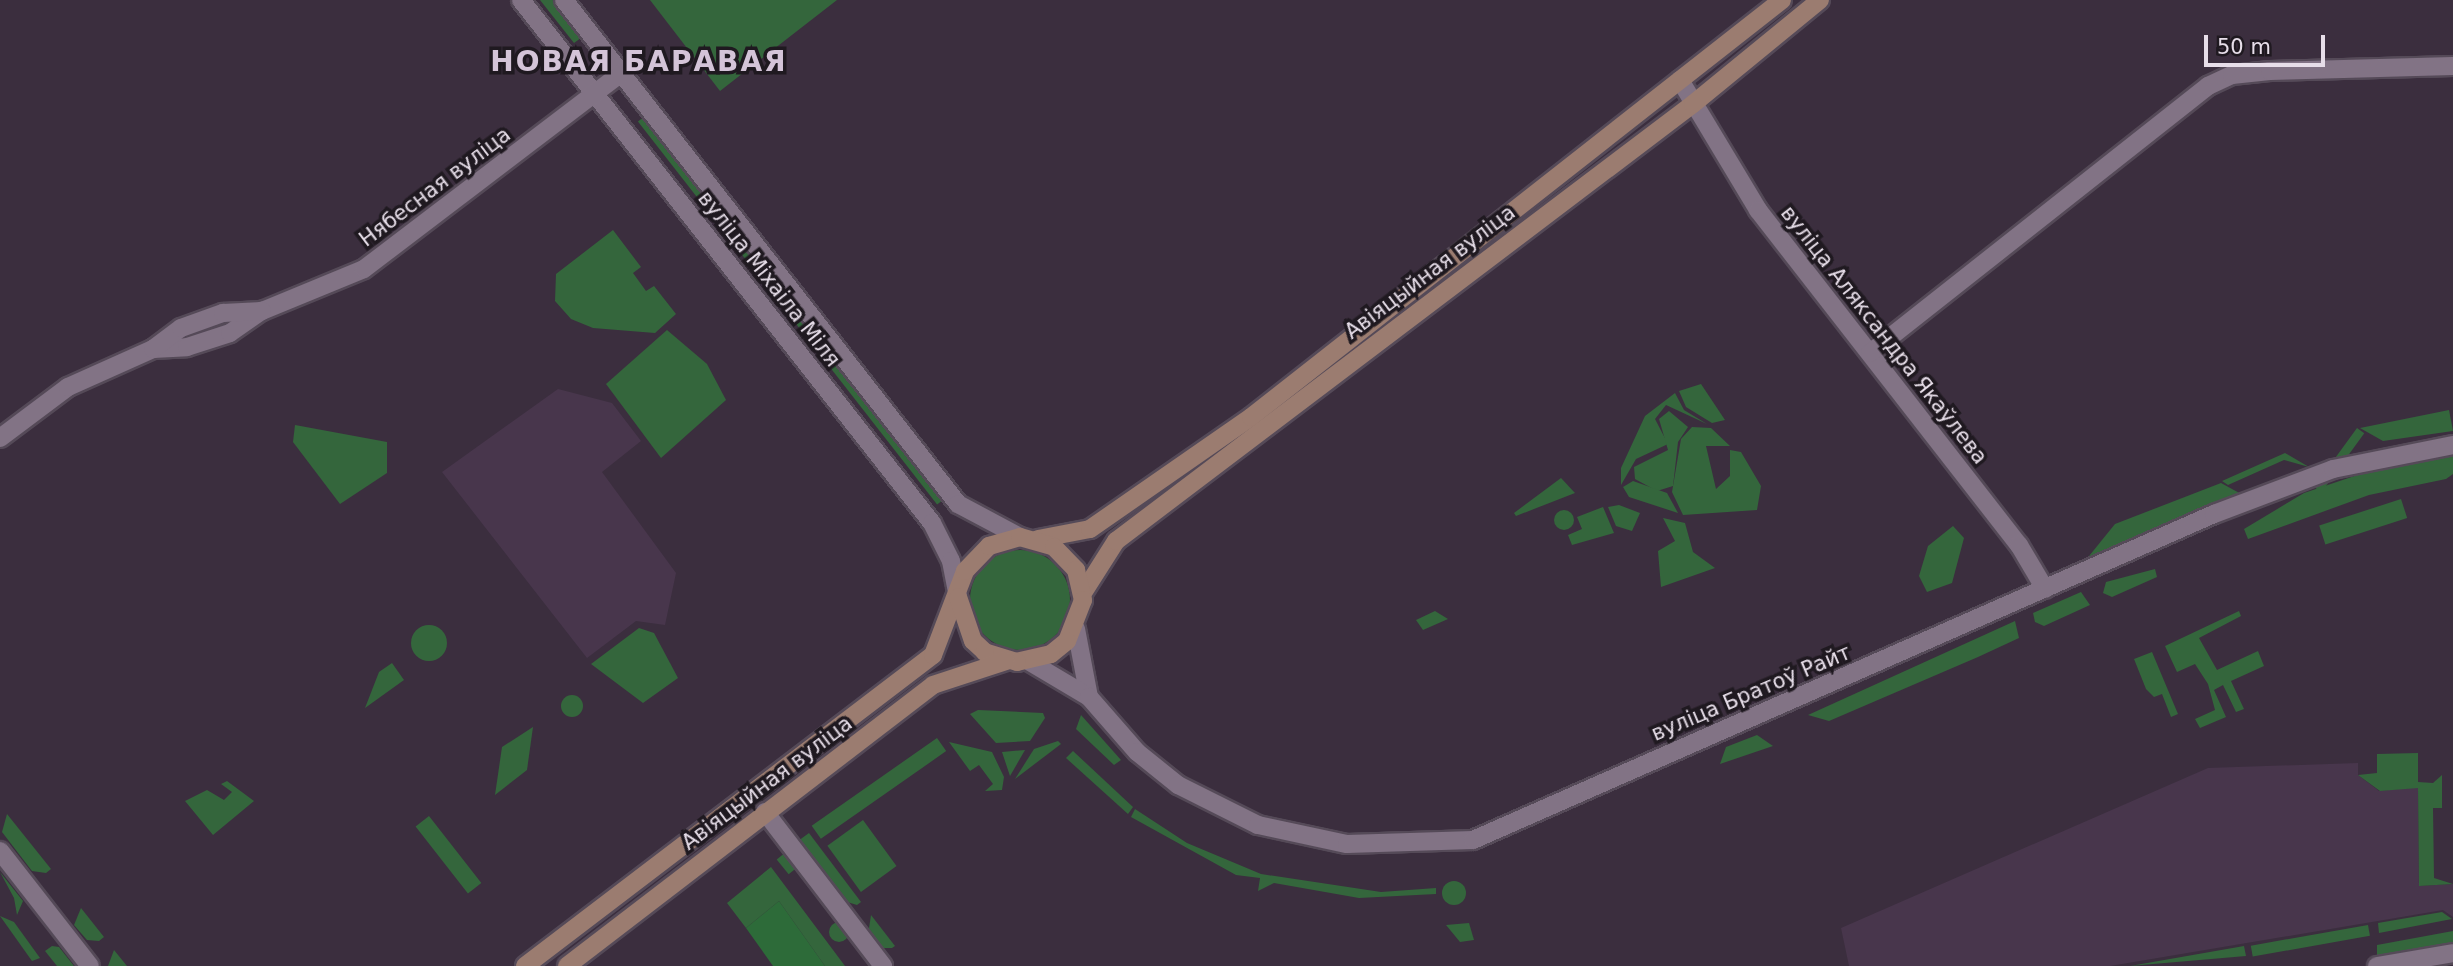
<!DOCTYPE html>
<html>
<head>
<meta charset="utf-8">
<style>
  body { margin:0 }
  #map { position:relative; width:2453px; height:966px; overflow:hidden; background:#3b2e3e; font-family:"DejaVu Sans",sans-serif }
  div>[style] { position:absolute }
  .built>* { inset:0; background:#48364c }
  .green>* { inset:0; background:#34663c; transform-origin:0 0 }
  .round { border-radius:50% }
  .forest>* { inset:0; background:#2d6b39 }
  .roads { filter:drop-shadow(2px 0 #554a58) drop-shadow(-2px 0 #554a58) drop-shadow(0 2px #554a58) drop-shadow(0 -2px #554a58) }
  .street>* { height:18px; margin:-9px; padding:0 9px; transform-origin:9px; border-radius:9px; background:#827385 }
  .secondary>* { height:18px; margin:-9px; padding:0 9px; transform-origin:9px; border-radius:9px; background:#9b7c70 }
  span { translate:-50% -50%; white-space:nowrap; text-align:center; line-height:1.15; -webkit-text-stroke:7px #1f1920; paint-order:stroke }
  .street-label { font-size:21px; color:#e7dee9 }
  .district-label { font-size:28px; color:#d4c4d8; font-weight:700; letter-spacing:2px }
  .scale { position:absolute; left:2204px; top:35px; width:121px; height:32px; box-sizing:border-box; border:4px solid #e7dee9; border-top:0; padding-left:9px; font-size:21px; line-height:24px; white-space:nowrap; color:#e7dee9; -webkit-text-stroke:5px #1f1920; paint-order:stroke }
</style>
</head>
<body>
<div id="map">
  <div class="built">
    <i style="clip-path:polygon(558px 389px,612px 403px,641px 441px,602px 472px,676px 573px,665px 625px,636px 621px,587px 658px,442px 472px)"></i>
    <i style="clip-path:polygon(2358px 763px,2358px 775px,2379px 791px,2418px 787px,2419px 886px,2453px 884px,2453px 917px,2443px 910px,2110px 966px,1849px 966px,1841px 928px,2208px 768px)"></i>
  </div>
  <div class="green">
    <i style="clip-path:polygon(540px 0,557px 0,585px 35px,574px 43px)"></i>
    <i style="clip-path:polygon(650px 0,837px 0,720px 91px)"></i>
    <i style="left:645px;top:116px;width:486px;height:9px;rotate:52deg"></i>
    <i style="clip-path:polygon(613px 230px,641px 267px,633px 273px,646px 291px,654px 286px,676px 314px,655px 333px,593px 328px,571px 319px,555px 301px,556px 274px)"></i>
    <i style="clip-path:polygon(667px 330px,707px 364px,726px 400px,661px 458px,606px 384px)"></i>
    <i style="clip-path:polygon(1701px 384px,1725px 420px,1712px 423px,1686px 407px,1679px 391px)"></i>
    <i style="clip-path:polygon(1675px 393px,1684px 410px,1707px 424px,1666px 405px,1655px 419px,1668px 444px,1636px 459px,1621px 485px,1621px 468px,1645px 416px)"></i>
    <i style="clip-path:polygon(2449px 410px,2453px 431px,2383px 441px,2360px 428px)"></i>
    <i style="clip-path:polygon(1669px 411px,1688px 427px,1678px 442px,1673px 486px,1657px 491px,1635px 479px,1634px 467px,1668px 450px,1659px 419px)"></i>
    <i style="clip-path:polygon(295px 425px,387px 442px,387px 473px,340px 504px,293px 442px)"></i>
    <i style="clip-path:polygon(1692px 427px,1711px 428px,1730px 446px,1706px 446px,1716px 489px,1730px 476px,1730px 450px,1741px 452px,1761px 486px,1757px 510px,1683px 515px,1672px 492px,1681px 439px)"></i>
    <i style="left:2357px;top:428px;width:9px;height:73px;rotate:36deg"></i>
    <i style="clip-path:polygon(2285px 453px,2309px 467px,2284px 460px,2228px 485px,2222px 481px)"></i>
    <i style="clip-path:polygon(2453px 454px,2453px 474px,2446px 479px,2369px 495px,2248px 539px,2244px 529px,2304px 493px,2384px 466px)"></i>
    <i style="clip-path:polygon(1561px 478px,1575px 493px,1516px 516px,1514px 513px)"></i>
    <i style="clip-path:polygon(1633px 481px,1667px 493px,1678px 513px,1629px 497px,1623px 487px)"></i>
    <i style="clip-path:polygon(2221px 483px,2243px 495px,2092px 565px,2085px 561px,2115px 524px)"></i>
    <i style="left:2401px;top:499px;width:20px;height:86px;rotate:72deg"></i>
    <i style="clip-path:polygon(1619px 505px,1640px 513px,1632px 531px,1616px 526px,1608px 507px)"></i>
    <i style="clip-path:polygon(1603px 507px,1614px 533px,1572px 545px,1568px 535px,1582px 529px,1577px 517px)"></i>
    <i class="round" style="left:1554px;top:510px;width:20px;height:20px"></i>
    <i style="clip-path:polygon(1663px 518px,1685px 523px,1693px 552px,1715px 568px,1661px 587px,1658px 551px,1675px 541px)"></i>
    <i style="clip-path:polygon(1953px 526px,1964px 538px,1952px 583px,1927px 592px,1919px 576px,1928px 546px)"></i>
    <i class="round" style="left:970px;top:550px;width:100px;height:100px"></i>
    <i style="clip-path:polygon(2155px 569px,2157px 577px,2112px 597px,2103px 593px,2106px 582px)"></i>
    <i style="clip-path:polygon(2081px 592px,2090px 605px,2044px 626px,2035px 622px,2033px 613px)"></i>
    <i style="clip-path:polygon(1435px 611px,1448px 619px,1423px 630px,1416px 620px)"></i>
    <i style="clip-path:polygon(2239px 611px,2241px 616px,2199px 638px,2217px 670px,2258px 651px,2264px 666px,2231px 681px,2244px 709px,2236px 712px,2223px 685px,2214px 690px,2226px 717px,2200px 728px,2195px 719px,2215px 710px,2208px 684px,2195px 664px,2177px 672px,2165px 646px)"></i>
    <i style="clip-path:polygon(2015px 621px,2019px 638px,1978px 657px,1829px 721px,1808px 715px)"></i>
    <i class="round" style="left:411px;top:625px;width:36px;height:36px"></i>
    <i style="clip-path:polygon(639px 628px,654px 633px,678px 678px,643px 703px,591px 664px)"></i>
    <i style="clip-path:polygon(2152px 652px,2178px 714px,2171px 717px,2162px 694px,2154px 697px,2146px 689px,2134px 659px)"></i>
    <i style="clip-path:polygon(392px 663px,404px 680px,365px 708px,379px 672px)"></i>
    <i class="round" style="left:561px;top:695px;width:22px;height:22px"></i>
    <i style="clip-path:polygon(978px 710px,1043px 713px,1045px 718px,1030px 741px,996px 743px,970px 714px)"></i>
    <i style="clip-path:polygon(1081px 715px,1121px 760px,1114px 765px,1076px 729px)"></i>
    <i style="clip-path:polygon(533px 727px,527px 770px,495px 795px,502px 747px)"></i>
    <i style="clip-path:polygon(1757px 735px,1773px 746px,1720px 764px,1726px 747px)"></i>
    <i style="left:937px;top:738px;width:16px;height:153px;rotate:55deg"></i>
    <i style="clip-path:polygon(1058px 741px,1061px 744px,1015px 779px,1034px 749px)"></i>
    <i style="clip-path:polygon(949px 742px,992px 752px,1004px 777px,1002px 790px,985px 791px,993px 784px,979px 765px,970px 771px)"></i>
    <i style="clip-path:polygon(1025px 750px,1010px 776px,1002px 752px)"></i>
    <i style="clip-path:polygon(1073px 751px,1133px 807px,1128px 814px,1066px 758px)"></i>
    <i style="clip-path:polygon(2418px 753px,2418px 782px,2433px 783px,2442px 775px,2442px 808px,2433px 808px,2434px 878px,2453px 884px,2419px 886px,2418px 788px,2380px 791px,2358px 775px,2377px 773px,2377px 754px)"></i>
    <i style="clip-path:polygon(227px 781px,254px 801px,213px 835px,185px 801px,207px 790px,224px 800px,232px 792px,221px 784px)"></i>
    <i style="clip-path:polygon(1135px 809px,1187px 843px,1261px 874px,1381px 892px,1436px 888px,1436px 894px,1359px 898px,1274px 883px,1258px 891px,1260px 878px,1236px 875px,1131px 817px)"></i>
    <i style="clip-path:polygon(7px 814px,51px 869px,46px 873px,32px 871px,2px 832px)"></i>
    <i style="left:429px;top:816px;width:85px;height:17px;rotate:52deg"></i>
    <i style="left:863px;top:820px;width:57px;height:44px;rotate:54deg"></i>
    <i style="clip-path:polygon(809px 833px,861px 902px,857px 905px,844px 901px,798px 841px)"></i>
    <i style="left:786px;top:852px;width:19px;height:12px;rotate:51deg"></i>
    <i style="clip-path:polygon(771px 867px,845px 966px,825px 966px,779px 901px,746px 928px,727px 903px)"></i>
    <i style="clip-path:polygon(0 872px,23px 901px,17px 915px,14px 898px)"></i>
    <i class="round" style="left:1442px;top:881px;width:24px;height:24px"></i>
    <i style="clip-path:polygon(81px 908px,104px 937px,99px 941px,87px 940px,74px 925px)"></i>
    <i style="clip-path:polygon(2442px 912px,2452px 919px,2379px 933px,2378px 923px)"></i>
    <i style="clip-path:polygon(871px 915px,895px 946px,892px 948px,879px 948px,868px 935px)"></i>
    <i style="clip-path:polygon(0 916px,14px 922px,40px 958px,32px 961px)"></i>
    <i class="round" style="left:829px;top:922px;width:20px;height:20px"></i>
    <i style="clip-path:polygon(1469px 923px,1474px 940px,1460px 942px,1446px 925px)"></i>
    <i style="left:2368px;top:925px;width:11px;height:119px;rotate:80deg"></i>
    <i style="clip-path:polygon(2453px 931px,2453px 946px,2377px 958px,2377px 945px)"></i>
    <i style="clip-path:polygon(52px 946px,59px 947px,74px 966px,57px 966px,45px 951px)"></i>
    <i style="clip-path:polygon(2244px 946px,2246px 956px,2130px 966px)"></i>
    <i style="clip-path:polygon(114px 950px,127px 966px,108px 966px)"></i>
  </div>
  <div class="forest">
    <i style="clip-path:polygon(779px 901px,825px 966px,773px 966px,746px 928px)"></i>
  </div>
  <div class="roads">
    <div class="street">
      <i style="left:521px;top:0;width:665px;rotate:51.84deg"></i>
      <i style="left:932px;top:523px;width:42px;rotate:63.4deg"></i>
      <i style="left:951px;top:561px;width:37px;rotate:79deg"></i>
      <i style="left:564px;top:0;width:640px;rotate:51.98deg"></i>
      <i style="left:958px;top:504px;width:70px;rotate:28deg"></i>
      <i style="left:1680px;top:80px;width:152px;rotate:59deg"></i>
      <i style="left:1758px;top:210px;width:425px;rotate:52.1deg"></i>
      <i style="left:2019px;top:545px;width:51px;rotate:59.4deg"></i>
      <i style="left:153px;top:349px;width:34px;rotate:-3deg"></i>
      <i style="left:187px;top:347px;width:45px;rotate:-18deg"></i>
      <i style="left:230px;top:333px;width:39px;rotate:-35deg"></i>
      <i style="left:262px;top:311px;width:110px;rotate:-22.4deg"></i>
      <i style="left:364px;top:269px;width:323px;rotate:-37.3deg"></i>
      <i style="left:1870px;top:353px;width:431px;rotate:-38.3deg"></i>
      <i style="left:2208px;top:86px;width:26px;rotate:-25deg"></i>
      <i style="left:2232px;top:75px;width:38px;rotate:-6deg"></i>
      <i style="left:2270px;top:71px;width:183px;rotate:-1.6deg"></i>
      <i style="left:0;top:438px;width:85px;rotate:-36.9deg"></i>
      <i style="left:68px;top:387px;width:93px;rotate:-24.1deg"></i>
      <i style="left:153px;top:349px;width:35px;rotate:-37deg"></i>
      <i style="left:181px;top:328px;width:45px;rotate:-19.7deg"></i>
      <i style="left:223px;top:313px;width:39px;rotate:-3deg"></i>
      <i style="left:1076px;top:629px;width:69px;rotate:79.2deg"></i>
      <i style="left:1030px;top:662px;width:69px;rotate:30.7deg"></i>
      <i style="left:1089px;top:697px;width:73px;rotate:48.9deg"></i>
      <i style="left:1137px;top:752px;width:53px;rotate:38.8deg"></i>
      <i style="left:1178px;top:785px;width:89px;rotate:26.6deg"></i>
      <i style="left:1258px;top:825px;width:91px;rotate:12.1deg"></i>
      <i style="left:1347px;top:844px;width:126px;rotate:-1.8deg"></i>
      <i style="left:1473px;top:840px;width:810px;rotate:-23.75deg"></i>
      <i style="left:2214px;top:514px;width:127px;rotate:-20.7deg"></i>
      <i style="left:2333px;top:469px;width:122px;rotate:-11.3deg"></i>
      <i style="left:765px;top:812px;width:194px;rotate:52.5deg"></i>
      <i style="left:0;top:851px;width:146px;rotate:52deg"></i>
      <i style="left:2377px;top:966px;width:77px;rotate:-9.7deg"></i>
    </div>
    <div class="secondary">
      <i style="left:1038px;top:539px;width:53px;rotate:-10.9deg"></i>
      <i style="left:1090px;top:529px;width:196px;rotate:-34.8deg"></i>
      <i style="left:1251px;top:417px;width:675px;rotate:-38.14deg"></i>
      <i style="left:1083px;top:593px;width:62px;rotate:-57.6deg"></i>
      <i style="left:1116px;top:541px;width:724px;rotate:-37.14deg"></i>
      <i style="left:1693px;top:104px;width:164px;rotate:-39.3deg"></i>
      <i style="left:525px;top:966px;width:513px;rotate:-37.32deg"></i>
      <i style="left:933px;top:655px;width:90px;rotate:-69.1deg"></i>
      <i style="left:965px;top:571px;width:35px;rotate:-46deg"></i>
      <i style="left:989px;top:546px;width:32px;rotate:-16deg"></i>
      <i style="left:1020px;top:537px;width:35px;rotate:16deg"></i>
      <i style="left:1054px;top:547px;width:32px;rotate:46deg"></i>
      <i style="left:1076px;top:570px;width:31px;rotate:77deg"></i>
      <i style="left:1083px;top:600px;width:44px;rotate:111.3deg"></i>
      <i style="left:1067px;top:641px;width:21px;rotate:141deg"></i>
      <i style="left:1051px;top:654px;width:35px;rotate:167deg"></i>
      <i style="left:1017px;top:662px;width:34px;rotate:-163deg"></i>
      <i style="left:985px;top:652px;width:16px;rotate:-137deg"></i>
      <i style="left:973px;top:641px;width:46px;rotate:-108.8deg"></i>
      <i style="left:567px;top:966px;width:461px;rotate:-37.5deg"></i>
      <i style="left:933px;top:685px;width:77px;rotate:-18.2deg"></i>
    </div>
  </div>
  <div class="street-label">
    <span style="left:435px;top:187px;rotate:-37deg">Нябесная вуліца</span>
    <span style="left:1430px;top:272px;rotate:-37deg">Авіяцыйная вуліца</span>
    <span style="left:769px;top:279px;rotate:52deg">вуліца Міхаіла Міля</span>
    <span style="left:1884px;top:335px;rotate:52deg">вуліца Аляксандра Якаўлева</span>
    <span style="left:1751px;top:693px;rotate:-23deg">вуліца Братоў Райт</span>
    <span style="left:767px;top:783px;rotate:-37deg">Авіяцыйная вуліца</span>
  </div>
  <div class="district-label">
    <span style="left:639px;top:62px">НОВАЯ БАРАВАЯ</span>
  </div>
  <div class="scale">50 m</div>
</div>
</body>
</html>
